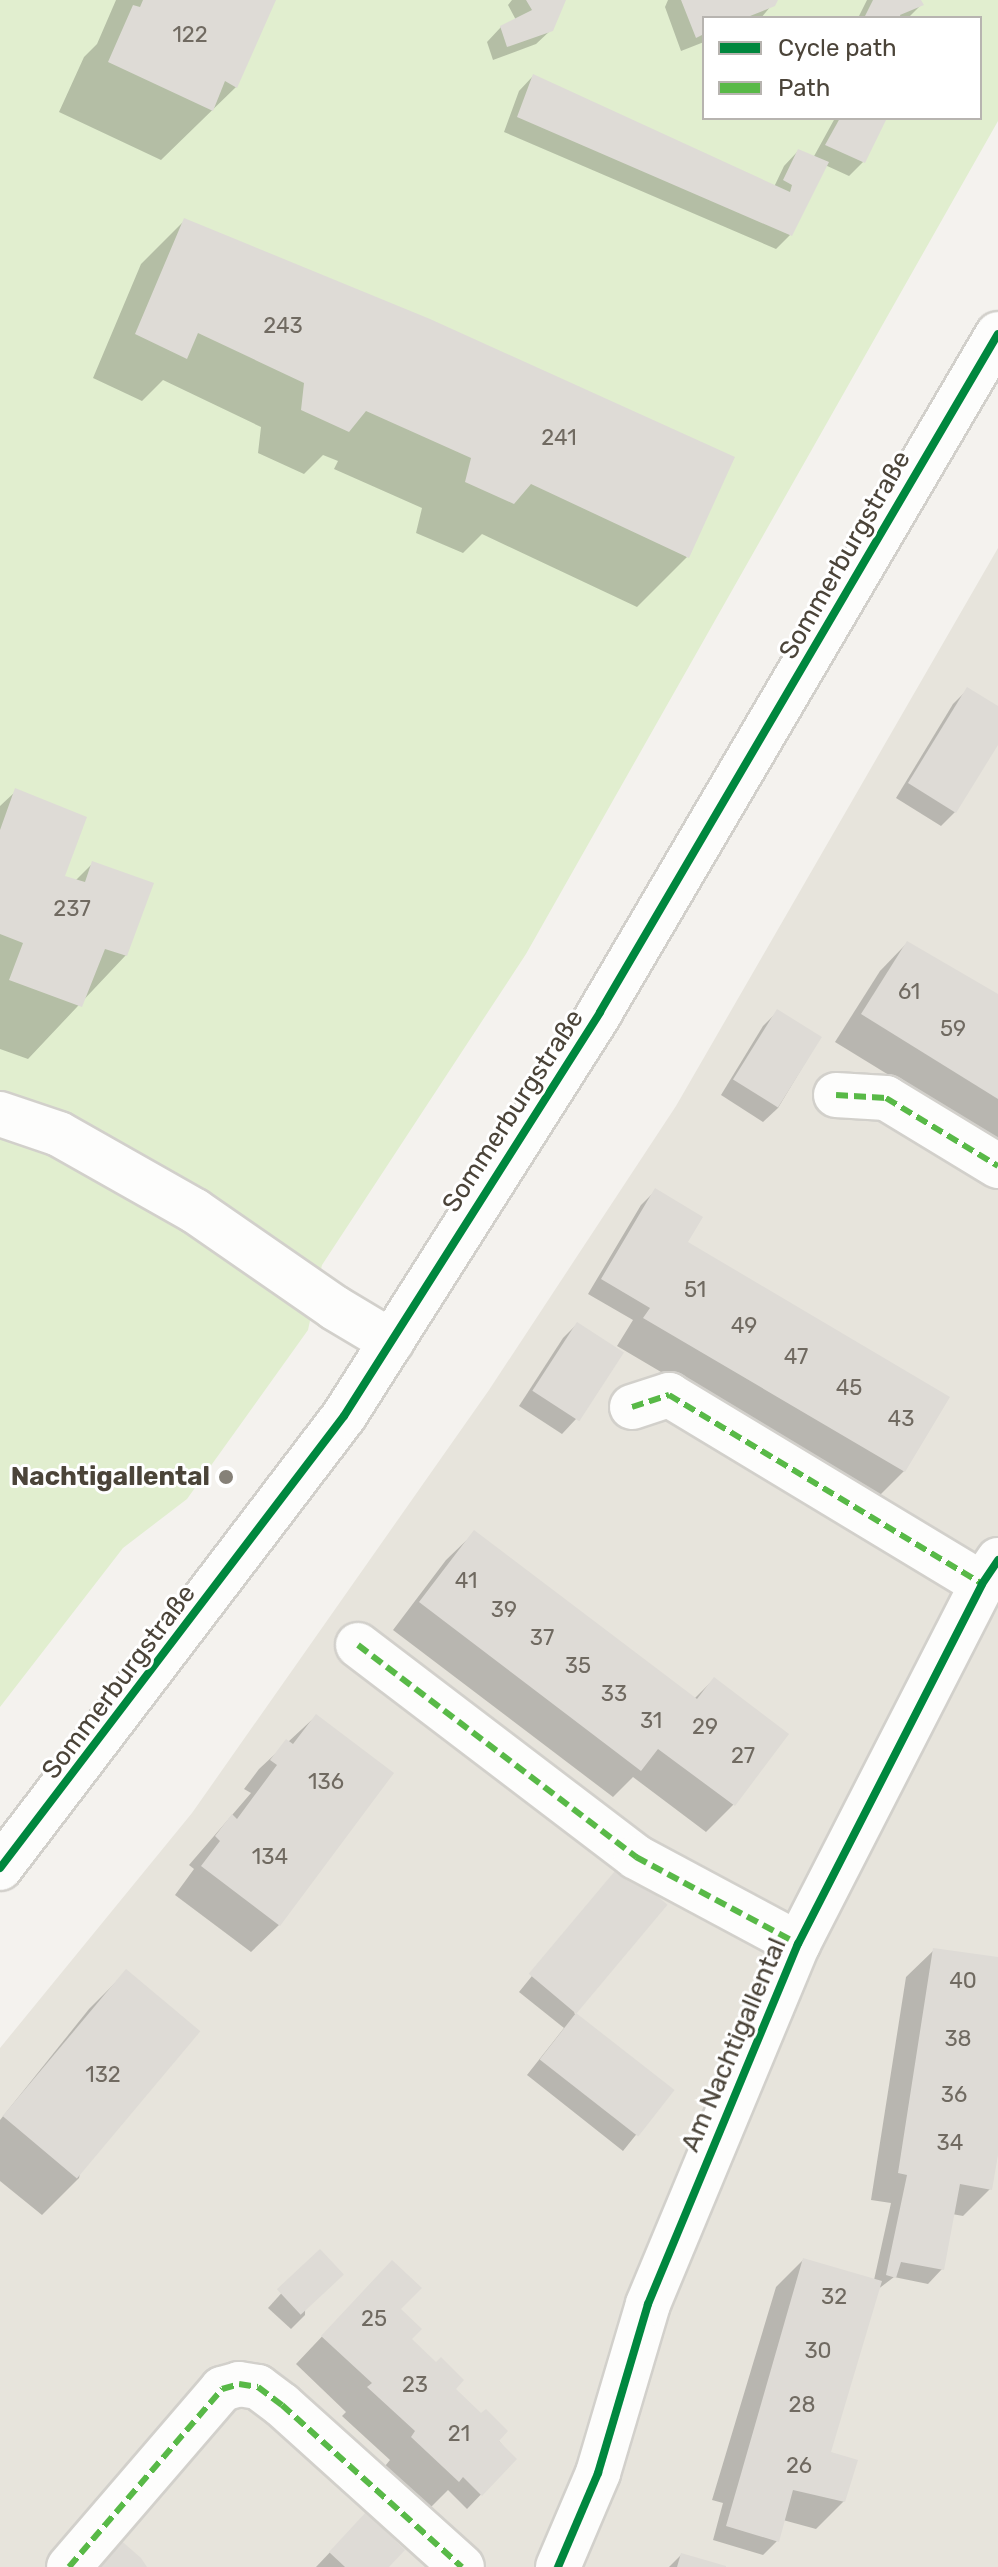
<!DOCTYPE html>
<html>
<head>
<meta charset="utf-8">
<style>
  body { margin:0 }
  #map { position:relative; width:998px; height:2567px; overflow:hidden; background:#f4f2ee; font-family:Rubik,sans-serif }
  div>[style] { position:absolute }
  .residential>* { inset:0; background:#e7e4dc }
  .green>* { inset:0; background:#e1eecf }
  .shadow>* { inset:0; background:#0003 }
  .building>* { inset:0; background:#dedbd6; transform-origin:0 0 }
  .roads { filter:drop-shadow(2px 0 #d2d0cb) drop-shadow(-2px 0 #d2d0cb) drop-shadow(0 2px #d2d0cb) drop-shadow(0 -2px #d2d0cb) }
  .minor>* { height:44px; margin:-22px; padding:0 22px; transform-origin:22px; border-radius:22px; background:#fdfdfc }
  .quiet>* { height:6px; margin-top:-3px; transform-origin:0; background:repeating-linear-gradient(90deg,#58b947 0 12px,transparent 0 18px) }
  .cycleway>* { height:8px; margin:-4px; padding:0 4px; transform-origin:4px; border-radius:4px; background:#00873e }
  .dots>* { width:22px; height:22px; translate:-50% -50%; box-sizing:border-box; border:4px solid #fff; border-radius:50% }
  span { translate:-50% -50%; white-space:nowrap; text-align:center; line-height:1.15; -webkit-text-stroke:6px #fff; paint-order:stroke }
  .number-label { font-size:22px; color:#706a61 }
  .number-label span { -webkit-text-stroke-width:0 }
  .street-label { font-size:26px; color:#4b4439 }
  .poi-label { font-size:26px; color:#4b4439; font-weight:700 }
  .right { translate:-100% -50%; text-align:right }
  .legend { position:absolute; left:702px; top:16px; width:280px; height:104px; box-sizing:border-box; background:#fff; border:2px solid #b7b4b0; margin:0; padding:10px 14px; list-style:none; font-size:24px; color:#4b4439 }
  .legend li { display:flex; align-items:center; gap:16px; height:40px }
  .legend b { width:40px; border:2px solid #b7b4b0 }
</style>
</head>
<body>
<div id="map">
  <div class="residential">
    <i style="clip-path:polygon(998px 548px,998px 2567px,0 2567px,0 2048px,192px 1813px,489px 1390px,676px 1106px)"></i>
  </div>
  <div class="green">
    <i style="clip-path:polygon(evenodd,0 0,998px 0,998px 121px,526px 954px,322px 1265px,308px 1330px,187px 1499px,123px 1548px,0 1707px,0 0,704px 18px,980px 18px,980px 118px,704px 118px,704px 18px)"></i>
  </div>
  <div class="shadow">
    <i style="clip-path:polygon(116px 0,274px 0,236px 87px,161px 160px,59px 112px,84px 57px,97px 44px)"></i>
    <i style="clip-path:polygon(512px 0,564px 0,551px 30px,536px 44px,493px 60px,487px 42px,501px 27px,516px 20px,508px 5px)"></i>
    <i style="clip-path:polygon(668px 0,776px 0,761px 18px,704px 18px,704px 42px,681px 51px,665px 7px)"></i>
    <i style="clip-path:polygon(867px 0,919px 0,921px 5px,908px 18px,858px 18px)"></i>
    <i style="clip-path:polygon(533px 76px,774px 187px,784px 166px,798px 151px,813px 158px,835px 118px,885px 118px,863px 162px,849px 176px,825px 165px,790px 235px,776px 249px,504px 132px,519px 91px)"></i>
    <i style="clip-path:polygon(185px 220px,687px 557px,637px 607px,482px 534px,463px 553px,416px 533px,422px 508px,334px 469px,338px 461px,323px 455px,304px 474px,258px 453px,261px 427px,163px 380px,142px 401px,93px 378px,141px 264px)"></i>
    <i style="clip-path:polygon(967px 690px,998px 708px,998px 740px,955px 812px,941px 826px,896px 798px,953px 704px)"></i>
    <i style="clip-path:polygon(16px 791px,63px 877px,75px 881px,93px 863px,126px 955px,28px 1059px,0 1049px,0 806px)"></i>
    <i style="clip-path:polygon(907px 943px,998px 997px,998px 1142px,835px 1042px,880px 971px)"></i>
    <i style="clip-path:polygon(777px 1012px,820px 1038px,778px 1108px,763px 1122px,721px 1095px,763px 1026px)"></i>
    <i style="clip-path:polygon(655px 1191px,682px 1249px,904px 1471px,876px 1499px,617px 1346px,633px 1320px,588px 1294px,641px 1205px)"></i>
    <i style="clip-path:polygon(577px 1324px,576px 1419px,562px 1434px,519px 1406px,563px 1338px)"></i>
    <i style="clip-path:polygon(474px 1533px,694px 1699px,714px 1679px,786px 1735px,733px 1805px,706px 1832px,633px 1777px,613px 1797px,393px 1630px,446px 1560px)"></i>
    <i style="clip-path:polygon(316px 1716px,279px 1925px,251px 1952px,175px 1895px,194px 1869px,189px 1865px,251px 1793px,244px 1789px,259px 1769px)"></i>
    <i style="clip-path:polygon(620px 1867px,664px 1905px,574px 2013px,672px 2090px,623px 2151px,527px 2075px,564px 2028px,519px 1992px)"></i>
    <i style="clip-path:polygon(934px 1950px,998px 1959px,998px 2143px,990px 2189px,963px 2216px,952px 2214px,942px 2269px,928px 2284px,894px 2277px,877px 2290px,829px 2453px,844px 2501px,816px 2529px,783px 2520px,777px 2541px,763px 2555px,713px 2540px,723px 2503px,712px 2500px,776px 2287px,803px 2260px,874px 2280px,891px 2203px,871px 2200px,906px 1977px)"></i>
    <i style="clip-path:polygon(126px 1972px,79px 2178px,42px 2215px,0 2181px,0 2120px,89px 2009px)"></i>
    <i style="clip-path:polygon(306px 2266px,305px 2315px,291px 2329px,268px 2308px)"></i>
    <i style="clip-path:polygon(365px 2291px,399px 2309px,409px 2340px,515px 2459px,467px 2509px,448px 2490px,430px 2508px,385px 2466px,390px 2460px,342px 2416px,346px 2412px,296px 2364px)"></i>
    <i style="clip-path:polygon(352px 2529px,386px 2567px,316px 2567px)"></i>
    <i style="clip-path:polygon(681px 2555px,721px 2567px,669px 2567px)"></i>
  </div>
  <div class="building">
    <i style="clip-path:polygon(143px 0,276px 0,237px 88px,225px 81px,213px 111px,108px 62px,133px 5px,140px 7px)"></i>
    <i style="clip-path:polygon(526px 0,566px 0,553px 31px,507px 47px,500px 26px,532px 10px)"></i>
    <i style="clip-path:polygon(681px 0,778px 0,775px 6px,745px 18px,704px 18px,704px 34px,696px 38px)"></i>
    <i style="clip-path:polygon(873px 0,921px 0,924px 5px,900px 15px,901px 18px,864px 18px)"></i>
    <i style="clip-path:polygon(533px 74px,790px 192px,792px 185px,783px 180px,798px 149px,829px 162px,792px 236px,517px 117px)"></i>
    <i style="clip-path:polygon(840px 118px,887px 118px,865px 163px,825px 145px)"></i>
    <i style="clip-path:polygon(184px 218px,430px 319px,735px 457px,689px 558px,531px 484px,514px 504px,465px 482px,471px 458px,366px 411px,349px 432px,301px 410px,304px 383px,198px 333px,187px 359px,135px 334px)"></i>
    <i style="clip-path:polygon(967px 687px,998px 706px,998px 745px,956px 813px,908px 783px)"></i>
    <i style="clip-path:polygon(15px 788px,87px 817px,65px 876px,85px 882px,92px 861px,154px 883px,127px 956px,105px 949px,82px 1007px,9px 980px,23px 943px,0 934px,0 830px)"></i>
    <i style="clip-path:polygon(907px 941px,998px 994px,998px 1099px,861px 1014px)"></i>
    <i style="left:777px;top:1009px;width:53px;height:83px;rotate:32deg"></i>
    <i style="clip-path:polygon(655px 1188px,703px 1217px,688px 1242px,950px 1397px,905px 1472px,643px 1318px,650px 1308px,601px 1279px)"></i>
    <i style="left:577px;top:1322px;width:56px;height:82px;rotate:33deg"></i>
    <i style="clip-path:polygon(474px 1530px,697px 1699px,714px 1677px,789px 1734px,735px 1806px,658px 1749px,641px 1771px,419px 1602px)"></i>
    <i style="clip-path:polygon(316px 1714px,394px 1773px,280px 1926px,201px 1866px,220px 1841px,215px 1836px,232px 1814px,237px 1819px,277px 1765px,270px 1760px,286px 1739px,293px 1744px)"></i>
    <i style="left:620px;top:1865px;width:62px;height:142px;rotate:40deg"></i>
    <i style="clip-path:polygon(933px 1948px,998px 1957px,998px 2155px,992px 2190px,960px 2184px,944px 2270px,901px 2262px,896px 2278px,886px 2275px,907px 2175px,898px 2173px)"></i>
    <i style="left:126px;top:1969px;width:97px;height:192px;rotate:40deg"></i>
    <i style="left:576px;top:2013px;width:125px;height:59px;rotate:38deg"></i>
    <i style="left:320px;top:2249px;width:35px;height:59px;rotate:47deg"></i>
    <i style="clip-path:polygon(803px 2258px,882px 2281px,831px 2452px,858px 2460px,845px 2502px,793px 2490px,779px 2542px,726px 2526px)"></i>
    <i style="clip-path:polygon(392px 2260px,422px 2288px,401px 2309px,422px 2329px,412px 2339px,436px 2362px,441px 2357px,464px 2380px,456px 2389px,481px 2413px,486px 2409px,508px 2431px,499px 2441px,517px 2459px,482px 2496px,463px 2477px,459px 2482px,411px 2437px,415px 2431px,367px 2387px,372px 2383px,321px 2336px)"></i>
    <i style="clip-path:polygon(366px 2512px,405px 2550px,389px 2567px,345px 2567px,329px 2552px)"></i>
    <i style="clip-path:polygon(117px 2537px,141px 2558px,147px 2567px,91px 2567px)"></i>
    <i style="clip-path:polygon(681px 2553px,726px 2566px,726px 2567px,677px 2567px)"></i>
  </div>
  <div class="roads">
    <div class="minor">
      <i style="left:836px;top:1095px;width:50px;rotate:3.4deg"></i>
      <i style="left:886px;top:1098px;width:131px;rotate:31.3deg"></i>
      <i style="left:0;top:1114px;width:62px;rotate:18.7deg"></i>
      <i style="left:59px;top:1134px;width:156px;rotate:29.5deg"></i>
      <i style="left:195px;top:1211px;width:170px;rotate:34.7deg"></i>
      <i style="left:335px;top:1308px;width:66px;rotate:30.8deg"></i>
      <i style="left:632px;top:1407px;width:39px;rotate:-18deg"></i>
      <i style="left:669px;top:1395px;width:366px;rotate:31.1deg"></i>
      <i style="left:358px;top:1645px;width:350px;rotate:37.3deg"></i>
      <i style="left:636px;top:1857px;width:184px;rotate:28.2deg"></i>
      <i style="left:0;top:1868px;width:568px;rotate:-52.73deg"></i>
      <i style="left:344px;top:1416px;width:478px;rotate:-57.6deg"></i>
      <i style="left:600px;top:1012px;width:786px;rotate:-59.59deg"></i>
      <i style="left:69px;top:2567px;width:235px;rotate:-49.3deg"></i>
      <i style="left:222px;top:2389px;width:18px;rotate:-16deg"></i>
      <i style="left:239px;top:2384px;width:19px;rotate:9deg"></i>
      <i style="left:258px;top:2387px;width:30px;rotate:37deg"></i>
      <i style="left:282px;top:2405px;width:242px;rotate:42deg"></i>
      <i style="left:558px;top:2567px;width:102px;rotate:-66.9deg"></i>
      <i style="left:598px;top:2473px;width:176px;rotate:-73.5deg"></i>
      <i style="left:648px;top:2304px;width:390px;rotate:-67.4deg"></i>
      <i style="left:798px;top:1944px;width:404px;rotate:-62.9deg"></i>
      <i style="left:982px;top:1584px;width:29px;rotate:-56deg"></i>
    </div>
  </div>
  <div class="quiet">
    <i style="left:836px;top:1095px;width:50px;rotate:3.4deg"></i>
    <i style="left:886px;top:1098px;width:131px;rotate:31.3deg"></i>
    <i style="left:632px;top:1407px;width:39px;rotate:-18deg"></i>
    <i style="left:669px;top:1395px;width:366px;rotate:31.1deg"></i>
    <i style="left:358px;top:1645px;width:350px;rotate:37.3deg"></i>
    <i style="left:636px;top:1857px;width:184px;rotate:28.2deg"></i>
    <i style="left:69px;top:2567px;width:235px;rotate:-49.3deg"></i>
    <i style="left:222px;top:2389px;width:18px;rotate:-16deg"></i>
    <i style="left:239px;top:2384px;width:19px;rotate:9deg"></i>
    <i style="left:258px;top:2387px;width:30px;rotate:37deg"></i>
    <i style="left:282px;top:2405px;width:242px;rotate:42deg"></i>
  </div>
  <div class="cycleway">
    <i style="left:0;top:1868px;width:568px;rotate:-52.73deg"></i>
    <i style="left:344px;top:1416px;width:478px;rotate:-57.6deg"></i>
    <i style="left:600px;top:1012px;width:786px;rotate:-59.59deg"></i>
    <i style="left:558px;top:2567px;width:102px;rotate:-66.9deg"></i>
    <i style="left:598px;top:2473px;width:176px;rotate:-73.5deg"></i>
    <i style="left:648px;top:2304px;width:390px;rotate:-67.4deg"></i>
    <i style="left:798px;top:1944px;width:404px;rotate:-62.9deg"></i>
    <i style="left:982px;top:1584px;width:29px;rotate:-56deg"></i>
  </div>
  <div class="dots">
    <i style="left:226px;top:1477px;background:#868178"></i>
  </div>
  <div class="number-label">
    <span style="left:190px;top:35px">122</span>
    <span style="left:283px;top:326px">243</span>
    <span style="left:559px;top:438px">241</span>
    <span style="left:72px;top:909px">237</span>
    <span style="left:909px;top:992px">61</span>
    <span style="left:953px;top:1029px">59</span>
    <span style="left:695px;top:1290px">51</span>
    <span style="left:744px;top:1326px">49</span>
    <span style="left:796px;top:1357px">47</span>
    <span style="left:849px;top:1388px">45</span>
    <span style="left:901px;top:1419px">43</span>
    <span style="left:466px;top:1581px">41</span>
    <span style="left:504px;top:1610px">39</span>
    <span style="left:542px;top:1638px">37</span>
    <span style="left:578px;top:1666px">35</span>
    <span style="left:614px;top:1694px">33</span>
    <span style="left:651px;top:1721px">31</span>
    <span style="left:705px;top:1727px">29</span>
    <span style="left:743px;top:1756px">27</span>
    <span style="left:326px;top:1782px">136</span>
    <span style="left:270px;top:1857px">134</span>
    <span style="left:963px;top:1981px">40</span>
    <span style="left:958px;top:2039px">38</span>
    <span style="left:103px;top:2075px">132</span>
    <span style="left:954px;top:2095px">36</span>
    <span style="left:950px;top:2143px">34</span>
    <span style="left:834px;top:2297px">32</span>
    <span style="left:374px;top:2319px">25</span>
    <span style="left:818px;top:2351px">30</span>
    <span style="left:415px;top:2385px">23</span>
    <span style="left:802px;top:2405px">28</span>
    <span style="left:459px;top:2434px">21</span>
    <span style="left:799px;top:2466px">26</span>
  </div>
  <div class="street-label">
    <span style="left:845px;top:555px;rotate:-60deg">Sommerburgstraße</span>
    <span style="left:513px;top:1111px;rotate:-57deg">Sommerburgstraße</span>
    <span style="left:119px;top:1682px;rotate:-53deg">Sommerburgstraße</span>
    <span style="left:734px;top:2045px;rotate:-67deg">Am Nachtigallental</span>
  </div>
  <div class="poi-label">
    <span class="right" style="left:210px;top:1477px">Nachtigallental</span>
  </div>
  <ul class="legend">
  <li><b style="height:10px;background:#00873e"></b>Cycle path</li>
  <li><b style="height:10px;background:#58b947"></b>Path</li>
  </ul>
</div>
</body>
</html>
